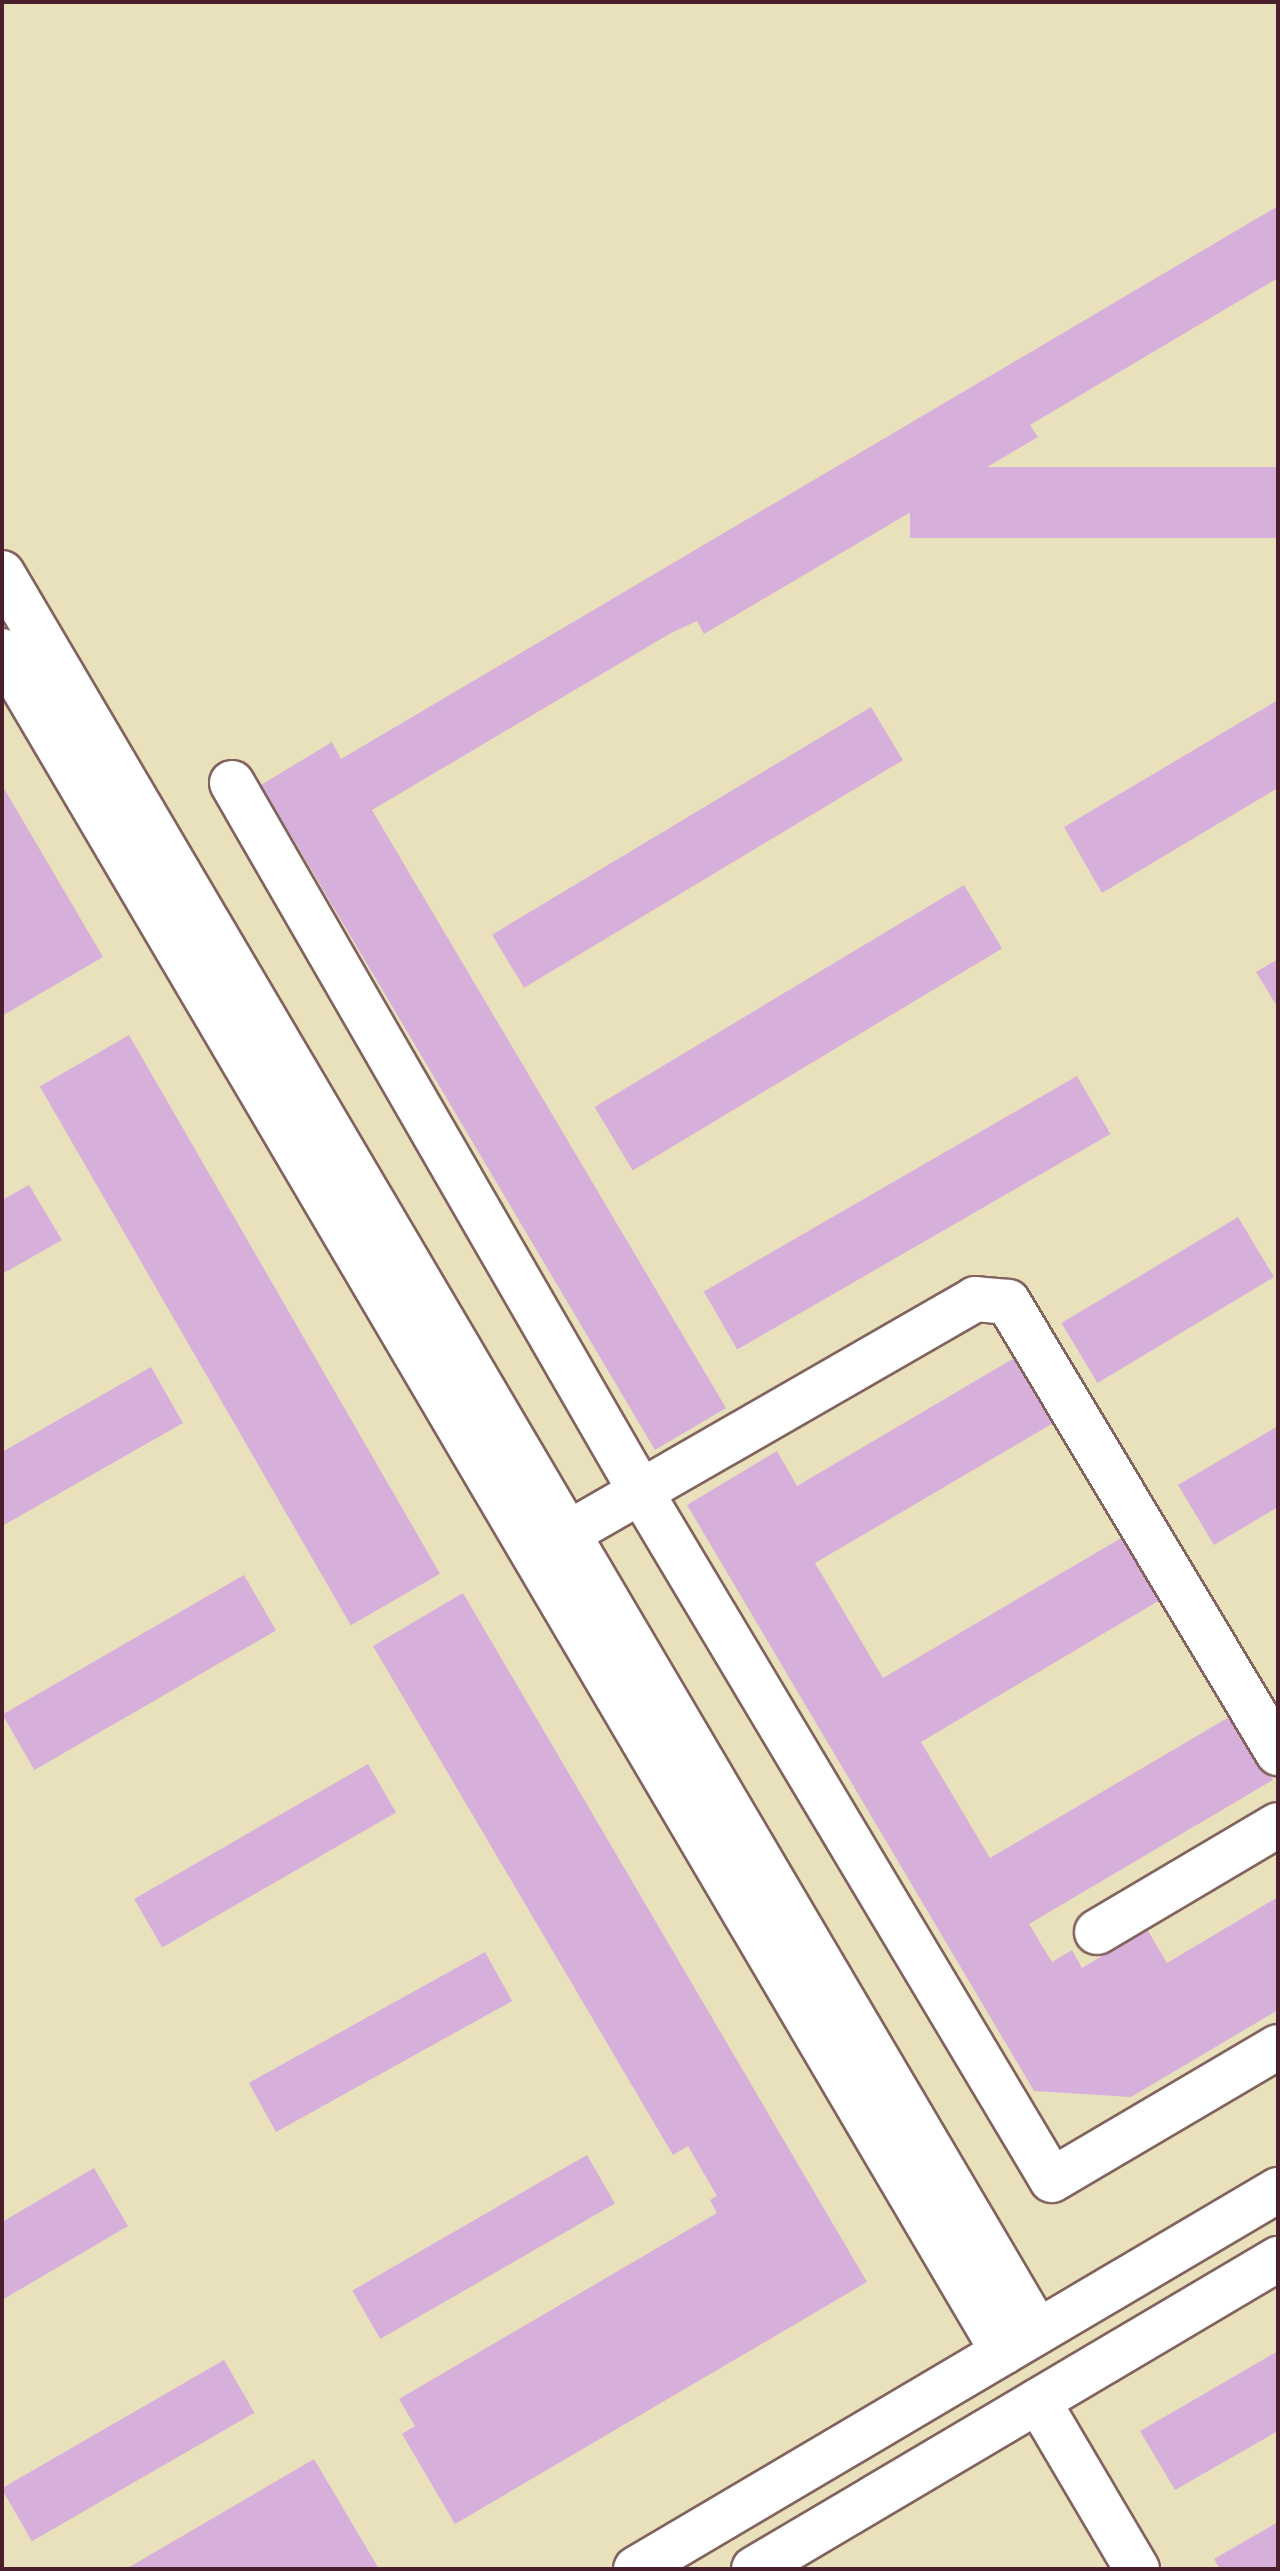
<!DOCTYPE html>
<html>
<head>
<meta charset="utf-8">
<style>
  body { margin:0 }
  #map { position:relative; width:1280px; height:2571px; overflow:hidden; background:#e9e1bc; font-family:"Balsamiq Sans",sans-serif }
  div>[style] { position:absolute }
  .building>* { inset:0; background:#d6b0da; transform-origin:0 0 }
  .roads { filter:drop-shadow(2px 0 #82635e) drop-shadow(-2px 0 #82635e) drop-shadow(0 2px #82635e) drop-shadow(0 -2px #82635e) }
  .minor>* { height:44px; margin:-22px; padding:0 22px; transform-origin:22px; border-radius:22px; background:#fff }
  .major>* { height:44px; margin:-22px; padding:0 22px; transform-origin:22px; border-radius:22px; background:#fff }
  span { translate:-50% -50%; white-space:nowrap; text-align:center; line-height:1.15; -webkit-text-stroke:6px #fff; paint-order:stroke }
  .frame { position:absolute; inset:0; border:4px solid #4a1f2b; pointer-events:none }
</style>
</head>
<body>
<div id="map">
  <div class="building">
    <i style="clip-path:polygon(1278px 206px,1278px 278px,1030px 425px,1038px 437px,704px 634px,697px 621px,671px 633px,372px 810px,726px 1408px,655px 1450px,261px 785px,332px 742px,341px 759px)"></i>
    <i style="left:1278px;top:467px;width:71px;height:368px;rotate:90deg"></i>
    <i style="clip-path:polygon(1278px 700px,1278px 788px,1102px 893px,1064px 827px)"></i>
    <i style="left:871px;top:707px;width:62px;height:442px;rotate:59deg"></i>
    <i style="clip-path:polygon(2px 785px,103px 957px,2px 1016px)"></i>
    <i style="left:964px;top:885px;width:74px;height:431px;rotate:59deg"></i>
    <i style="clip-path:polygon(1278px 959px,1278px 1008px,1256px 972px)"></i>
    <i style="left:129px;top:1035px;width:622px;height:103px;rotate:60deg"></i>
    <i style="left:1077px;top:1076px;width:67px;height:431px;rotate:60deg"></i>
    <i style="clip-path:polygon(29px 1185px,62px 1240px,2px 1274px,2px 1200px)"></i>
    <i style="left:1238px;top:1217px;width:70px;height:206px;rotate:59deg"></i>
    <i style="clip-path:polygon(1016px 1357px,1055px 1422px,815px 1563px,883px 1678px,1128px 1534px,1165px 1597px,921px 1742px,990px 1858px,1234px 1714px,1273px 1780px,1029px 1924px,1052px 1962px,1072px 1950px,1082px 1968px,1147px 1929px,1167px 1963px,1278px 1897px,1278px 2010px,1131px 2097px,1034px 2091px,687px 1505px,777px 1451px,797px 1486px)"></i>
    <i style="clip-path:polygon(151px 1367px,183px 1423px,2px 1526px,2px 1452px)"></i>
    <i style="clip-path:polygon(1278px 1426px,1278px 1507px,1214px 1545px,1178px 1485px)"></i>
    <i style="left:244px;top:1575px;width:64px;height:279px;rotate:60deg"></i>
    <i style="clip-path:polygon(463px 1593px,867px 2282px,455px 2524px,402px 2434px,415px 2426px,399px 2399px,717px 2213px,710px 2200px,717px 2196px,688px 2146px,673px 2155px,373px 1646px)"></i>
    <i style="left:368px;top:1764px;width:56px;height:270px;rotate:60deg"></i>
    <i style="left:485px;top:1952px;width:56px;height:270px;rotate:61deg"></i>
    <i style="left:587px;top:2155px;width:56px;height:271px;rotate:60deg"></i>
    <i style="clip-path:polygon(94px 2168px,128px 2226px,2px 2300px,2px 2222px)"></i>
    <i style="clip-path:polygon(1278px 2351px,1278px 2431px,1175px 2490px,1140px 2431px)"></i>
    <i style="left:224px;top:2360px;width:61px;height:257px;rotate:60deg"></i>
    <i style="clip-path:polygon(314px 2459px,379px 2569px,126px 2569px)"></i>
    <i style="clip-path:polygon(1278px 2522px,1278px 2569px,1220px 2569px,1214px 2559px)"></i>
  </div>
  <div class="roads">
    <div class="minor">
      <i style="left:2px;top:573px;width:2041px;rotate:59.5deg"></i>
      <i style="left:2px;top:651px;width:1974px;rotate:59.52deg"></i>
      <i style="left:232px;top:783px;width:819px;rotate:60.02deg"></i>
      <i style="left:641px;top:1492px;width:801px;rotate:59.15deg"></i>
      <i style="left:1052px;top:2180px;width:262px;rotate:-30.5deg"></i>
      <i style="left:567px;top:1534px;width:471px;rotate:-29.9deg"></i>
      <i style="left:975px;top:1299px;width:33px;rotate:5deg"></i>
      <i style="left:1008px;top:1302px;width:526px;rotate:59.09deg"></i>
      <i style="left:1097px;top:1932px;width:210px;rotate:-30.6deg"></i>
      <i style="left:1038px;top:2401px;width:195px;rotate:59.5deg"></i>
    </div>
    <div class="major">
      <i style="left:636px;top:2569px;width:746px;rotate:-30.56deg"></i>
      <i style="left:754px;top:2569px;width:609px;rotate:-30.61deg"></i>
    </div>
  </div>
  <div class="frame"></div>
</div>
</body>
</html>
